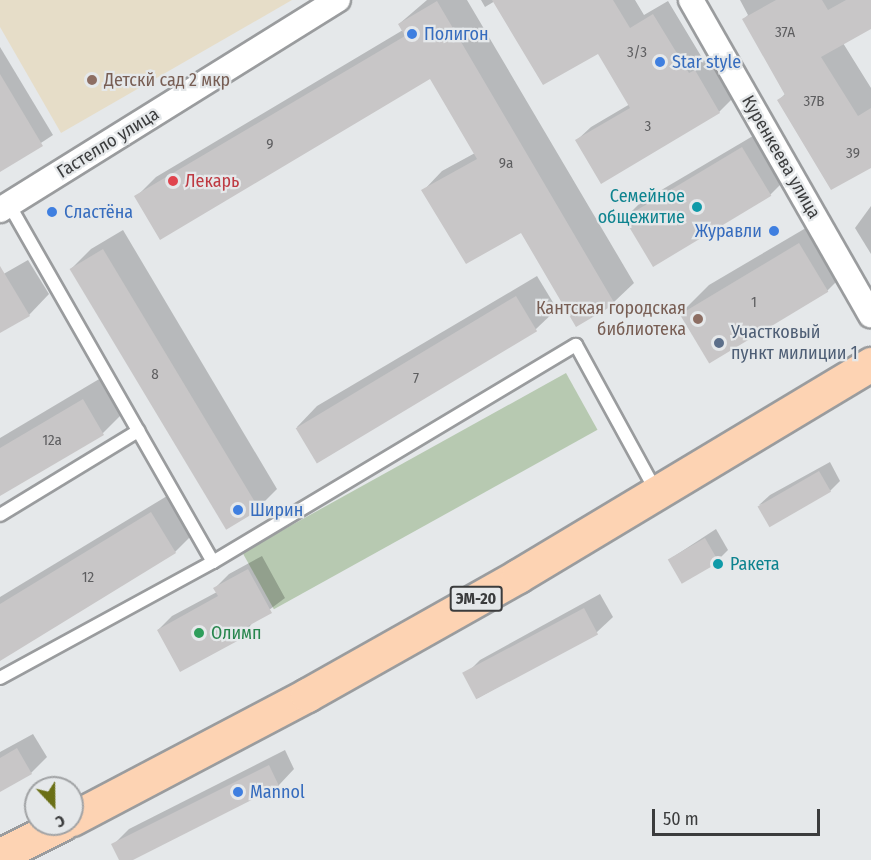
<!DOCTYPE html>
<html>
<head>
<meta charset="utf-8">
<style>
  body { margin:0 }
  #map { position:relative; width:871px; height:860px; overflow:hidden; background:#e5e8ea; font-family:"Fira Sans Condensed",sans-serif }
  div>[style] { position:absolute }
  .education>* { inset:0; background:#e6ddc8 }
  .green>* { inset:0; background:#b7c9b1; transform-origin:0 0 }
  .shadow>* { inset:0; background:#0003 }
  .building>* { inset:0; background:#c8c6c7; transform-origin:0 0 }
  .roads { filter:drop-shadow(2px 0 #9a9c9e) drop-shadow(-2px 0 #9a9c9e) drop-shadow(0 2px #9a9c9e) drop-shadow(0 -2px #9a9c9e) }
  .service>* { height:12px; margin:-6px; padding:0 6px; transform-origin:6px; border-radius:6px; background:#fff }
  .minor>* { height:24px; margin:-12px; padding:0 12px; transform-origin:12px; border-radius:12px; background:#fff }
  .primary>* { height:33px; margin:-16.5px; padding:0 16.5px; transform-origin:16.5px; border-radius:16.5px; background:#fdd3b3 }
  .dots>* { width:16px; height:16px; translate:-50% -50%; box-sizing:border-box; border:3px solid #e5e8ea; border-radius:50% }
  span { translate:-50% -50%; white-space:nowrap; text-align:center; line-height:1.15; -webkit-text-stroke:4.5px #e5e8ea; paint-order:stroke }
  .number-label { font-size:15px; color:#5e5e60 }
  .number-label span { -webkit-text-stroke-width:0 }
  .shield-label span { padding:2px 4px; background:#e5e8ea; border:2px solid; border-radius:4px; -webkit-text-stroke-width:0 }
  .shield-label { font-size:16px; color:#3b3c3d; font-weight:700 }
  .shop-label { font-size:18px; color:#366cbe }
  .left { translate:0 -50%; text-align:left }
  .right { translate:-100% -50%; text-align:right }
  .education-label { font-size:18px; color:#785e54 }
  .street-label { font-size:18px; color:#3b3c3d }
  .health-label { font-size:18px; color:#be3a42 }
  .culture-label { font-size:18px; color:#0d838f }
  .service-label { font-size:18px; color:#4e5e75 }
  .leisure-label { font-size:18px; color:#27864d }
  .north { position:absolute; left:24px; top:776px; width:60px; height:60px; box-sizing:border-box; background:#e5e8ea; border:2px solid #a1a3a5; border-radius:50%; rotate:158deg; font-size:16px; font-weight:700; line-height:24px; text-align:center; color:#3b3c3d }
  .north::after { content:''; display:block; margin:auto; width:21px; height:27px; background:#6a6f15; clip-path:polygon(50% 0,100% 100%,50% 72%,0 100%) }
  .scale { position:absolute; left:652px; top:809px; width:168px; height:27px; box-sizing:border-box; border:3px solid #3b3c3d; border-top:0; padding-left:8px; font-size:18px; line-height:21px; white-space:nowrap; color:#3b3c3d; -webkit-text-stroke:4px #e5e8ea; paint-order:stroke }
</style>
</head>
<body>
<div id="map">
  <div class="education">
    <i style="clip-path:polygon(0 0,292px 0,61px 133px,0 27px)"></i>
  </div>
  <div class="green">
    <i style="left:566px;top:373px;width:65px;height:370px;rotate:61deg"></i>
  </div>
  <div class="shadow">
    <i style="clip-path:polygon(427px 0,467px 0,634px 283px,614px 302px,521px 231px,466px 262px,423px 191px,442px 171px,475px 153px,430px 77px,136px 197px,156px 177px,403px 30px,399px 24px)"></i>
    <i style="clip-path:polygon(481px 0,635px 0,644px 15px,668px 1px,704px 61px,709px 57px,733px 98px,719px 112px,577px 140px,591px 127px,630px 104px,598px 52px,495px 1px,485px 7px)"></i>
    <i style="clip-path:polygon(740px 0,871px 0,871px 28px,843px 43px,871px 88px,871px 166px,779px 100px,785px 94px,744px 19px,748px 15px)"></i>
    <i style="clip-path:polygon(0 47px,53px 135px,0 170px)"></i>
    <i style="clip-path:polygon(758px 133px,786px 179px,770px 195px,653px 264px,625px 218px,641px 202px)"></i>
    <i style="clip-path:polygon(871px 206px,871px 254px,855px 228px)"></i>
    <i style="clip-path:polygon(828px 215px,855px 263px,827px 291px,681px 313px,709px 285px)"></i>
    <i style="clip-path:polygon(123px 230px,277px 489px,257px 509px,71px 269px,91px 249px)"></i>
    <i style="clip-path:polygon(28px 260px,49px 294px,29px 315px,0 332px,0 276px)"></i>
    <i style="clip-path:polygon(537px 276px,557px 309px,536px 329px,316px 460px,297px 427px,317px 406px)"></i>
    <i style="clip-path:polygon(111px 372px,131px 405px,103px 433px,0 494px,0 438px)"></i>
    <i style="clip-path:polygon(830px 462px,840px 481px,830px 491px,759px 505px,770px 495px)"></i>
    <i style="clip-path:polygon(172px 493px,196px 531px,175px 552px,0 659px,0 597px)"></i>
    <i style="clip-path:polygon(716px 529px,728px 550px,718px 560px,670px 559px)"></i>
    <i style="clip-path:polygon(262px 556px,285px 598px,253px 622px,241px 638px,181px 670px,158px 630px,172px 616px,217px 592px,215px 588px,229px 574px)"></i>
    <i style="clip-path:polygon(600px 594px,613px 617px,597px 632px,478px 698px,465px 675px,480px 660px)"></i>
    <i style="clip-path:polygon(33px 734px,47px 757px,31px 773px,0 791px,0 752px)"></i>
    <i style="clip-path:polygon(285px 750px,294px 769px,279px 785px,130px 860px,121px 860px,113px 845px,129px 829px)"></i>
  </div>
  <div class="building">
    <i style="clip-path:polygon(492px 0,613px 0,630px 28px,653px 14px,689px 73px,695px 70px,720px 113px,601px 184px,575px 140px,630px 108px,598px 54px,543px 85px)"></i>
    <i style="clip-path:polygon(776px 0,822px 0,828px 10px,846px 0,871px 0,871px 29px,821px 57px,858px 116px,871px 108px,871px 168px,831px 190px,777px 100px,785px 95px,742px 19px)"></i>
    <i style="clip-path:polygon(437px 1px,615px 304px,576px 327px,521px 233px,466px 264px,421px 190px,477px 159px,430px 79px,160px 240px,134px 196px,405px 36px,398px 24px)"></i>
    <i style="clip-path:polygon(0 74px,43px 146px,0 172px)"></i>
    <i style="left:742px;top:147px;width:57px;height:138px;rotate:59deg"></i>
    <i style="left:799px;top:243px;width:57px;height:139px;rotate:59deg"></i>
    <i style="left:103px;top:249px;width:304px;height:39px;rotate:59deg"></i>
    <i style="clip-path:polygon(0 266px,30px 316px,0 333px)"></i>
    <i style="left:516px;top:296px;width:41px;height:257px;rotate:59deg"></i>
    <i style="clip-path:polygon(83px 399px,104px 435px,0 496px,0 448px)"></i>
    <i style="left:819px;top:471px;width:24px;height:71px;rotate:60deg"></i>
    <i style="clip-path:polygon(151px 512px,176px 553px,0 661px,0 604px)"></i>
    <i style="left:705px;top:538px;width:28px;height:43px;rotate:60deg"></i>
    <i style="clip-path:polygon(248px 569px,272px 613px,237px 632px,241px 639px,180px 672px,157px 630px,218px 596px,213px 588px)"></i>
    <i style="left:584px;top:608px;width:30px;height:138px;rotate:62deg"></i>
    <i style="clip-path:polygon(17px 748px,32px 774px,0 792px,0 758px)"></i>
    <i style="clip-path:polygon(269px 765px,279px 786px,133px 860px,119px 860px,111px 844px)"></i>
  </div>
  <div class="roads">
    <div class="service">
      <i style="left:0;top:515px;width:162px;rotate:-31.3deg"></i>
      <i style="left:213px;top:562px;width:423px;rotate:-30.9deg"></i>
      <i style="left:576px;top:345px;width:166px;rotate:61.3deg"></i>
      <i style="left:0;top:678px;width:243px;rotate:-28.6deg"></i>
      <i style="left:213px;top:562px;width:411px;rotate:-119.7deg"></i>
    </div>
    <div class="minor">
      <i style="left:691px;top:0;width:363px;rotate:60.3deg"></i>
      <i style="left:0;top:210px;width:398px;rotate:-31.9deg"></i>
    </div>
    <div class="primary">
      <i style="left:72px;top:819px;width:266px;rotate:-27.8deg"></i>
      <i style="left:307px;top:695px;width:242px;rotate:-29.4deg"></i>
      <i style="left:518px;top:576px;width:412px;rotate:-31deg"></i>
      <i style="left:0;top:855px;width:69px;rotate:-26.6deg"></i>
    </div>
  </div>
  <div class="dots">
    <i style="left:412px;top:34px;background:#3f7fe0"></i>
    <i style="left:660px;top:62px;background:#3f7fe0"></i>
    <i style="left:92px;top:80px;background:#8d6e63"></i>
    <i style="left:173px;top:181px;background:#e0444e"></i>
    <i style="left:697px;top:207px;background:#0f9aa8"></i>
    <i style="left:52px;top:212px;background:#3f7fe0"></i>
    <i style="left:774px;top:231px;background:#3f7fe0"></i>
    <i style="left:698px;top:319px;background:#8d6e63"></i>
    <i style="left:719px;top:343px;background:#5c6f8a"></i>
    <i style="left:238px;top:510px;background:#3f7fe0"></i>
    <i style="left:718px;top:564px;background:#0f9aa8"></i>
    <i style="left:199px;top:633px;background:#2e9e5b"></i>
    <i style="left:238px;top:792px;background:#3f7fe0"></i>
  </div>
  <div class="number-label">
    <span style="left:785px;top:33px">37А</span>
    <span style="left:637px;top:53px">3/3</span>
    <span style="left:814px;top:102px">37В</span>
    <span style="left:648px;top:127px">3</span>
    <span style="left:270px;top:145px">9</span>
    <span style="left:853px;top:154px">39</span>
    <span style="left:506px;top:164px">9а</span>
    <span style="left:754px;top:303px">1</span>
    <span style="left:155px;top:375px">8</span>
    <span style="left:416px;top:379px">7</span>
    <span style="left:52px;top:441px">12a</span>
    <span style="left:88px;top:578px">12</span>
  </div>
  <div class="shield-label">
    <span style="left:476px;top:599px">ЭМ-20</span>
  </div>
  <div class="shop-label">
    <span class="left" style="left:424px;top:34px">Полигон</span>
    <span class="left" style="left:672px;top:62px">Star style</span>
    <span class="left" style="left:64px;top:212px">Сластёна</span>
    <span class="right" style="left:762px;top:231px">Журавли</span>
    <span class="left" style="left:250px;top:510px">Ширин</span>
    <span class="left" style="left:250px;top:792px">Mannol</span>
  </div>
  <div class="education-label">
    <span class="left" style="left:104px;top:80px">Детскй сад 2 мкр</span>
    <span class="right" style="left:686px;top:319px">Кантская городская<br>библиотека</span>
  </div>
  <div class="street-label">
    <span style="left:108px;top:143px;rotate:-32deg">Гастелло улица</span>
    <span style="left:781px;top:157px;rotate:60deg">Куренкеева улица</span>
  </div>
  <div class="health-label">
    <span class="left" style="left:185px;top:181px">Лекарь</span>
  </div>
  <div class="culture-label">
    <span class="right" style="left:685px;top:207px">Семейное<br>общежитие</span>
    <span class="left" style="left:730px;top:564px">Ракета</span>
  </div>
  <div class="service-label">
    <span class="left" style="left:731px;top:343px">Участковый<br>пункт милиции 1</span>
  </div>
  <div class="leisure-label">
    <span class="left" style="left:211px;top:633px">Олимп</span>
  </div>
  <div class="north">С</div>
  <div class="scale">50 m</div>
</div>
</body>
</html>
